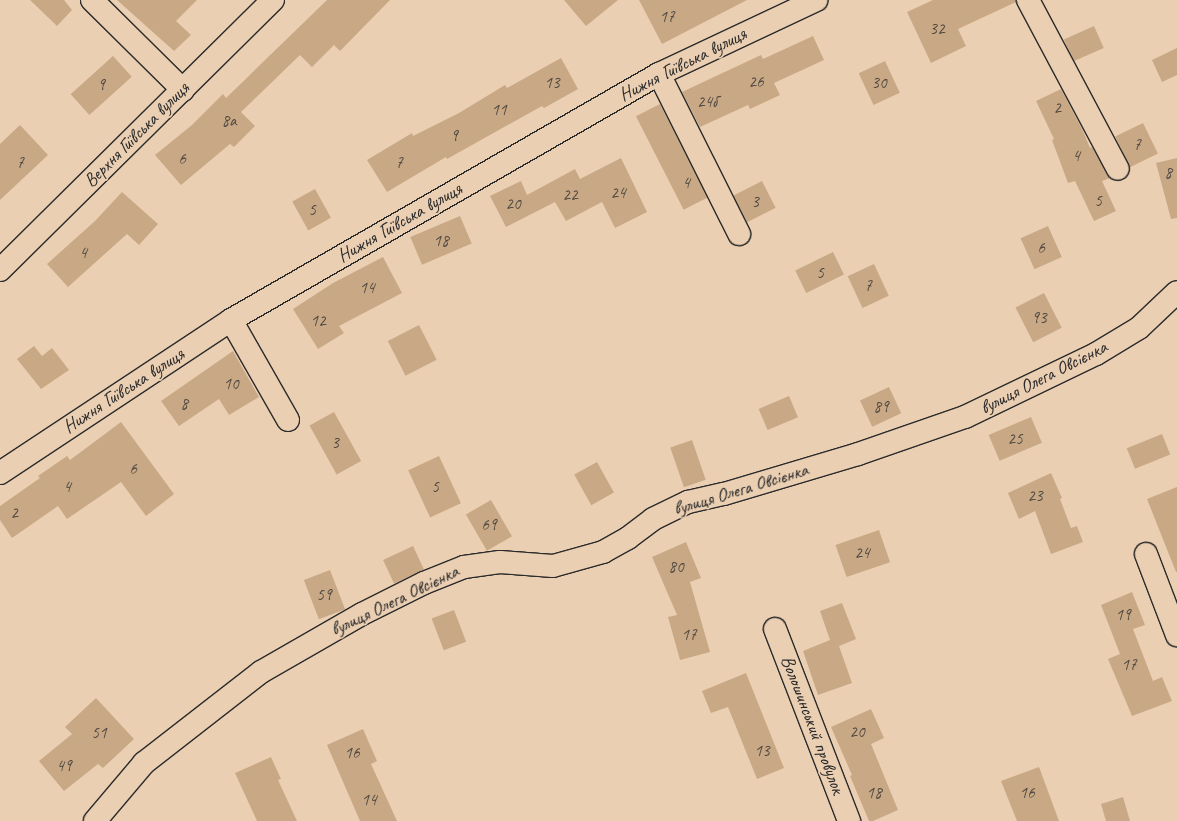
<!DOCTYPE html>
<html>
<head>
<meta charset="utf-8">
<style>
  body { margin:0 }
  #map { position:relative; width:1177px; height:821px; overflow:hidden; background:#ebcfb2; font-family:Caveat,sans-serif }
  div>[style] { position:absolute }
  .building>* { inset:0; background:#c9a985; transform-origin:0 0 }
  .roads { filter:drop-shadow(1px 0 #2b2b2b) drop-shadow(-1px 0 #2b2b2b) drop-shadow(0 1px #2b2b2b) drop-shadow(0 -1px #2b2b2b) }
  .minor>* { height:22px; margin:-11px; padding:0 11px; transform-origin:11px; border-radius:11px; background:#ebcfb2 }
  span { translate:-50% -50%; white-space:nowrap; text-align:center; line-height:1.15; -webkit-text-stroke:3.5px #ebcfb2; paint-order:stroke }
  .number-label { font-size:17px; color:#524a42 }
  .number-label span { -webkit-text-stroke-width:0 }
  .street-label { font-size:19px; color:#2b2b2b }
</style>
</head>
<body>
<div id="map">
  <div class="building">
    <i style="clip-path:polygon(30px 0,64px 0,72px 10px,57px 26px)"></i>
    <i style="clip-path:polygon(117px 0,197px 0,176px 21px,191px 35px,174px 51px)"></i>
    <i style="clip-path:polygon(327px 0,390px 0,340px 51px,334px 45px,312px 67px,300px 55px,241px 112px,255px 126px,234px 147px,230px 144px,181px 185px,155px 155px,192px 125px,223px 94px,226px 98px)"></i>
    <i style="clip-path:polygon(564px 0,618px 0,586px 26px)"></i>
    <i style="clip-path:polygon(639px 0,747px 0,662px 44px)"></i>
    <i style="clip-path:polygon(933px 0,1016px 0,1016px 2px,958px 29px,966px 46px,931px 63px,907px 12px)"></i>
    <i style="left:1094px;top:26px;width:24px;height:33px;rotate:66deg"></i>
    <i style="clip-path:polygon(813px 36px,824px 60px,774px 83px,780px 95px,750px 109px,748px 105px,700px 127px,682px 92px,761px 55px,763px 59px)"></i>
    <i style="clip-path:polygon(1177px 48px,1177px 75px,1162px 82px,1152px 60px)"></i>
    <i style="left:113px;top:56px;width:28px;height:57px;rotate:48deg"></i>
    <i style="clip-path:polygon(561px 58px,578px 89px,544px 108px,542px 106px,447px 159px,446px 157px,387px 192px,367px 160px,412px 133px,413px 136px,459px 113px,505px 85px,507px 88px)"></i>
    <i style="left:885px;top:61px;width:35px;height:29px;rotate:65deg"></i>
    <i style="clip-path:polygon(1061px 89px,1083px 131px,1090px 148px,1092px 147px,1110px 178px,1102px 181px,1116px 211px,1094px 221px,1075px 181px,1068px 183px,1052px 140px,1054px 139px,1036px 101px)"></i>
    <i style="left:660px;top:104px;width:105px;height:27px;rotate:63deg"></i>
    <i style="left:1143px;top:123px;width:34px;height:31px;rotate:64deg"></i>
    <i style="clip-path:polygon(20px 125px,48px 155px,0 200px,0 144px)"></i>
    <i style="clip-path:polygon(621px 158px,647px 212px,615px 228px,602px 202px,566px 221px,555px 202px,506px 227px,490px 196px,521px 181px,527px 195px,575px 169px,580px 179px)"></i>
    <i style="clip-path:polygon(1177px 158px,1177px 218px,1171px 219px,1156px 163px)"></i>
    <i style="left:762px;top:181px;width:30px;height:32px;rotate:63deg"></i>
    <i style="left:315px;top:189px;width:33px;height:26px;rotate:61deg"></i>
    <i style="clip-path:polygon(122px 192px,158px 224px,139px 245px,127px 234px,68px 287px,47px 264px,95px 221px)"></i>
    <i style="left:460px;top:216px;width:30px;height:54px;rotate:67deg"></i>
    <i style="left:1048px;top:226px;width:34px;height:30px;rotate:66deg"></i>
    <i style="left:833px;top:252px;width:25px;height:42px;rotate:64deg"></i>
    <i style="clip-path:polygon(383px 257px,402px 293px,339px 326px,344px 333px,318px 349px,293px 309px,333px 283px)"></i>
    <i style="left:874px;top:264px;width:35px;height:29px;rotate:65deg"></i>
    <i style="left:1044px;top:293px;width:39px;height:32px;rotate:63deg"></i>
    <i style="left:419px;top:325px;width:39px;height:35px;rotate:63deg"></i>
    <i style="clip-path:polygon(34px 346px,42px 356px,52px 348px,69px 370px,41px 389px,17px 359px)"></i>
    <i style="clip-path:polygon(233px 351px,259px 397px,229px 415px,219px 399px,179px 426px,161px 401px)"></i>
    <i style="left:889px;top:387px;width:29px;height:32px;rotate:65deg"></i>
    <i style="left:789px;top:396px;width:23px;height:33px;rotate:67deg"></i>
    <i style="left:334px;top:412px;width:56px;height:28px;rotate:61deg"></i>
    <i style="left:1031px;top:417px;width:28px;height:46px;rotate:67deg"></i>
    <i style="clip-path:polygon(121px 422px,174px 494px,146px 516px,121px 482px,67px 519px,58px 506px,12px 538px,0 520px,0 506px,40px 478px,38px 476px,67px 456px,70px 460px)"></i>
    <i style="left:1162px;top:434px;width:22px;height:38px;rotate:68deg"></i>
    <i style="left:692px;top:440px;width:42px;height:23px;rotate:71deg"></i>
    <i style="left:439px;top:456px;width:52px;height:34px;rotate:65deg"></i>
    <i style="left:597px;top:462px;width:35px;height:26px;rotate:61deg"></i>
    <i style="clip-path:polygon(1051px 473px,1062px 498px,1060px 499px,1071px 528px,1077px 526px,1083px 542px,1051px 554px,1035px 511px,1019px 519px,1008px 493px)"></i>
    <i style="clip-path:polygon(1177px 487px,1177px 572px,1176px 572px,1147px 499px)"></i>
    <i style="left:491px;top:500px;width:42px;height:29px;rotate:60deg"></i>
    <i style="left:879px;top:530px;width:34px;height:46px;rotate:71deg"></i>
    <i style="clip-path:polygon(686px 542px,701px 578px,690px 582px,710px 652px,680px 660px,668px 617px,677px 615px,652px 557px)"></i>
    <i style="left:413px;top:546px;width:26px;height:33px;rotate:65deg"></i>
    <i style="left:330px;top:570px;width:42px;height:28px;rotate:69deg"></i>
    <i style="clip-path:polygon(1132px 592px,1145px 625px,1133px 629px,1153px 681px,1162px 677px,1172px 701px,1132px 716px,1108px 659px,1120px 654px,1101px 605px)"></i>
    <i style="clip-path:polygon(842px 603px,856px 639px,839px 646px,852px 683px,818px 695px,803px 651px,830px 640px,820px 611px)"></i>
    <i style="left:454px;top:610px;width:34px;height:24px;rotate:69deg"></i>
    <i style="clip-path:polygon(746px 673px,784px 768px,757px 779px,728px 707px,711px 713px,702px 691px)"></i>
    <i style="clip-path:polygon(96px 698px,134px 739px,103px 768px,98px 764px,64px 791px,39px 761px,72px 734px,65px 727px)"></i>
    <i style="clip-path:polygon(871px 709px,884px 738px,871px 744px,898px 810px,873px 821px,869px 821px,850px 776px,852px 775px,831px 727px)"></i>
    <i style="clip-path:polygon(363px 729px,377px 761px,371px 764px,397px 821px,360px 821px,327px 745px)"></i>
    <i style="clip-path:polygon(271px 757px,281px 779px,278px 780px,297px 821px,257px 821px,235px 773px)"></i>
    <i style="clip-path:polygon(1039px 767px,1059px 821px,1017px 821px,1001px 781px)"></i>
    <i style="clip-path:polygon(1123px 797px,1130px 821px,1106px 821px,1101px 804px)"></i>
  </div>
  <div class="roads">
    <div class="minor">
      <i style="left:92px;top:0;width:128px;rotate:44.7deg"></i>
      <i style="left:1028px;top:0;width:191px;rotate:62deg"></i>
      <i style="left:659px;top:74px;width:179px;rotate:63.4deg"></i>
      <i style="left:0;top:270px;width:384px;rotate:-44.7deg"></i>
      <i style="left:231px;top:320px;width:115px;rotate:60.3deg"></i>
      <i style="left:0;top:473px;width:277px;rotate:-33.5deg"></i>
      <i style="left:231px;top:320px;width:494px;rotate:-29.9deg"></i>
      <i style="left:659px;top:74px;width:174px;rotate:-25.2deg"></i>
      <i style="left:1146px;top:554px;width:87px;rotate:69.1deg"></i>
      <i style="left:775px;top:629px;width:206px;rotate:68.9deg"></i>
      <i style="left:95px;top:821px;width:76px;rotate:-49.8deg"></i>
      <i style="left:144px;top:763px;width:148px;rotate:-37.9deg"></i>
      <i style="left:261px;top:672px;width:116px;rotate:-29.9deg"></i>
      <i style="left:362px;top:614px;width:69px;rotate:-26.6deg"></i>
      <i style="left:424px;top:583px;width:43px;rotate:-21.8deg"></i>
      <i style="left:464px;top:567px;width:36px;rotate:-8deg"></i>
      <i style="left:500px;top:562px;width:53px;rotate:4.3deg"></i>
      <i style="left:553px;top:566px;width:52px;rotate:-15.6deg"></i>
      <i style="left:603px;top:552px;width:29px;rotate:-29deg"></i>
      <i style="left:628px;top:538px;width:31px;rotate:-37deg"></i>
      <i style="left:653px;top:519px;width:39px;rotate:-26deg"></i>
      <i style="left:688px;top:502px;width:37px;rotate:-13deg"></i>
      <i style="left:724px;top:494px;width:140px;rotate:-16.6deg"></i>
      <i style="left:858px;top:454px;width:113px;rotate:-19.1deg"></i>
      <i style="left:965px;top:417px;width:145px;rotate:-25.7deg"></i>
      <i style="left:1096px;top:354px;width:50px;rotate:-31.2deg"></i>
      <i style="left:1139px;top:328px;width:52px;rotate:-43.5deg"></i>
    </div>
  </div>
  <div class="number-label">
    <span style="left:667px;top:17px">17</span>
    <span style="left:937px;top:29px">32</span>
    <span style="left:756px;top:82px">26</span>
    <span style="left:552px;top:83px">13</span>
    <span style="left:879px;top:83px">30</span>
    <span style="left:101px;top:85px">9</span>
    <span style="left:707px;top:102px">24б</span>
    <span style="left:1057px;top:108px">2</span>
    <span style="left:499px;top:110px">11</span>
    <span style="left:229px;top:121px">8а</span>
    <span style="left:454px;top:136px">9</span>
    <span style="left:1137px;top:145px">7</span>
    <span style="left:1076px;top:156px">4</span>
    <span style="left:182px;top:159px">6</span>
    <span style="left:20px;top:163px">7</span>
    <span style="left:399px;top:163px">7</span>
    <span style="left:1168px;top:173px">8</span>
    <span style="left:686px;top:183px">4</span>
    <span style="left:618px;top:193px">24</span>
    <span style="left:570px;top:195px">22</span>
    <span style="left:1098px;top:201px">5</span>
    <span style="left:755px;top:202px">3</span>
    <span style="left:513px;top:204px">20</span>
    <span style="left:312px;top:210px">5</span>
    <span style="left:441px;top:241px">18</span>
    <span style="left:1041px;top:248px">6</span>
    <span style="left:83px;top:253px">4</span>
    <span style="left:820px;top:273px">5</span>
    <span style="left:868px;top:286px">7</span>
    <span style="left:367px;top:288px">14</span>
    <span style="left:1039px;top:318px">93</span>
    <span style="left:318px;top:321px">12</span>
    <span style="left:231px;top:384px">10</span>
    <span style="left:184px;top:404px">8</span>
    <span style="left:881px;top:407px">89</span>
    <span style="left:1015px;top:439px">25</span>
    <span style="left:335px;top:443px">3</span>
    <span style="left:133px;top:469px">6</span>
    <span style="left:67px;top:487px">4</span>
    <span style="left:435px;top:487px">5</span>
    <span style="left:1035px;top:496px">23</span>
    <span style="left:14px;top:513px">2</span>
    <span style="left:489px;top:525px">69</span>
    <span style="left:862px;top:553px">24</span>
    <span style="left:676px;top:567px">80</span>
    <span style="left:324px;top:595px">59</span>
    <span style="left:1123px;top:615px">19</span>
    <span style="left:689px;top:635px">17</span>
    <span style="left:1129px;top:665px">17</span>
    <span style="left:857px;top:732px">20</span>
    <span style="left:99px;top:733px">51</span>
    <span style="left:762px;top:751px">13</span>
    <span style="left:352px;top:753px">16</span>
    <span style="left:64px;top:766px">49</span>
    <span style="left:874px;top:793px">18</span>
    <span style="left:1027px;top:793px">16</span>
    <span style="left:369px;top:800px">14</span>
  </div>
  <div class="street-label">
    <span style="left:683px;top:65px;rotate:-27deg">Нижня Гиївська вулиця</span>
    <span style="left:137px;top:135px;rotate:-45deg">Верхня Гиївська вулиця</span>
    <span style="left:400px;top:223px;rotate:-30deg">Нижня Гиївська вулиця</span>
    <span style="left:1044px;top:378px;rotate:-27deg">вулиця Олега Овсієнка</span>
    <span style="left:124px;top:391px;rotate:-33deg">Нижня Гиївська вулиця</span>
    <span style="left:741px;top:490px;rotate:-17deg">вулиця Олега Овсієнка</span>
    <span style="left:395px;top:601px;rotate:-26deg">вулиця Олега Овсієнка</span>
    <span style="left:812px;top:725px;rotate:69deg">Волошинський провулок</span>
  </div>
</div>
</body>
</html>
